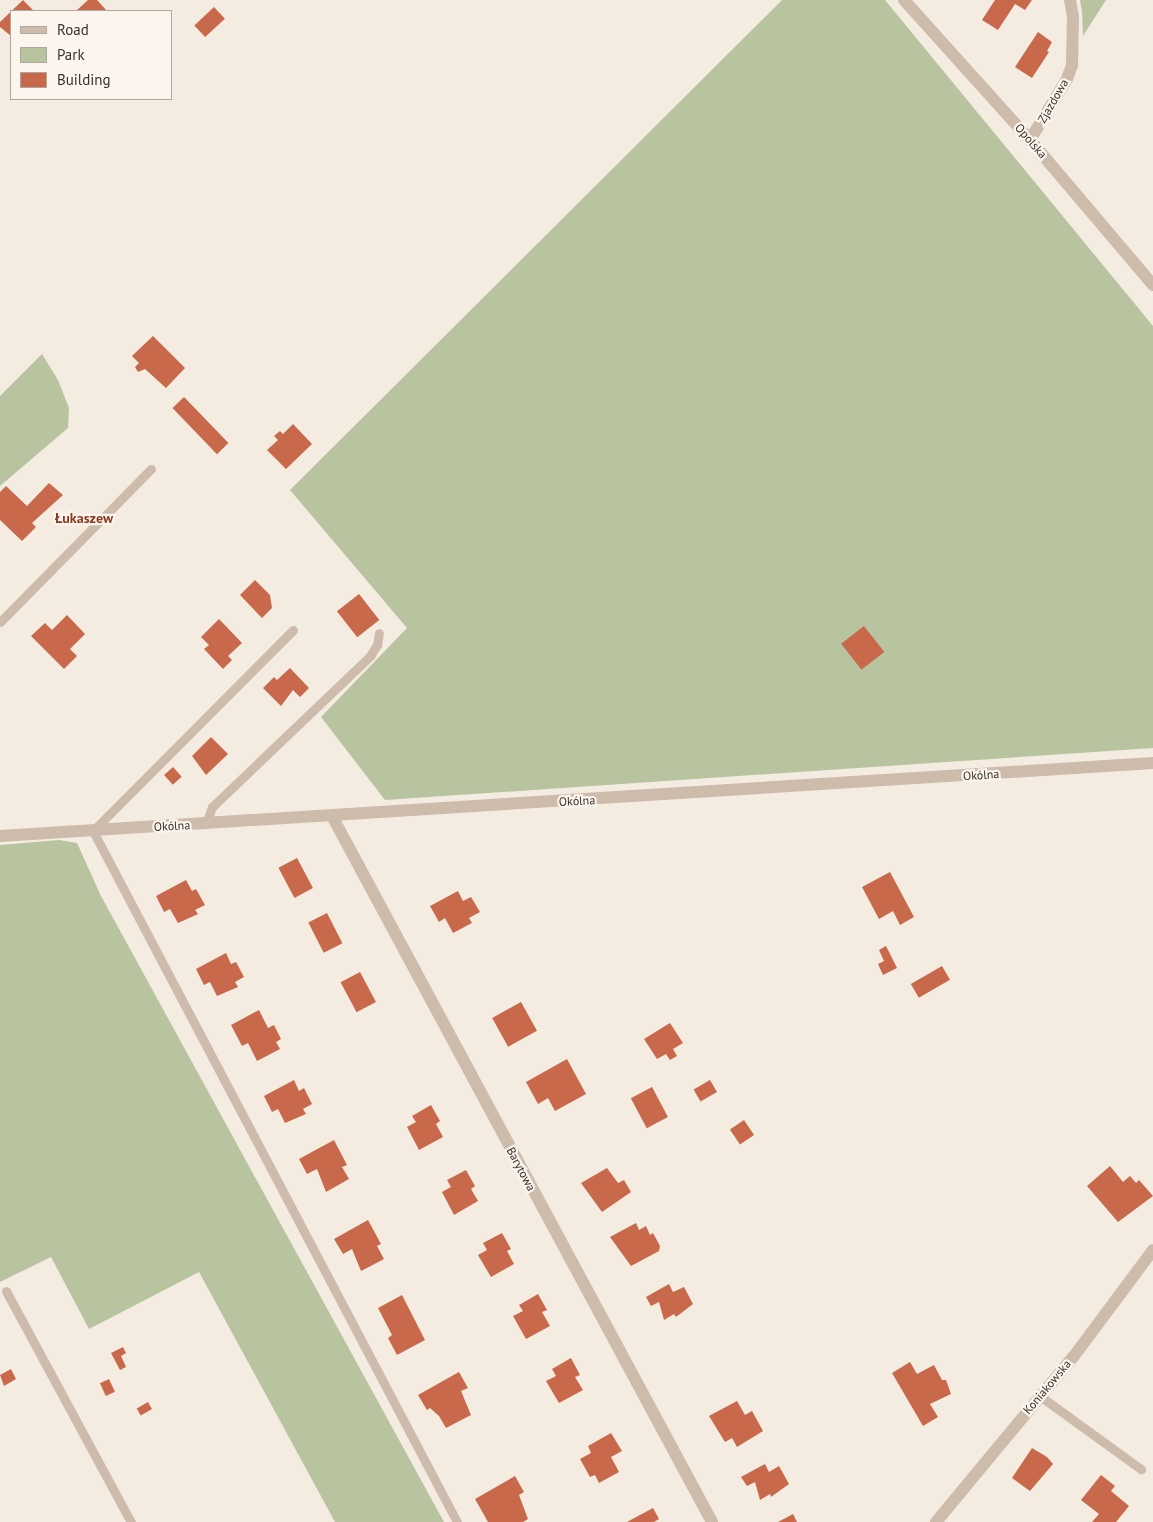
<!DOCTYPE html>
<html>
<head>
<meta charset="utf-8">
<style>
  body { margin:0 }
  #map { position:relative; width:1153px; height:1522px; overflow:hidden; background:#f4ebe1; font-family:"PT Sans",sans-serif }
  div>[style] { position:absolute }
  .green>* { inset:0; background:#b8c4a0 }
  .building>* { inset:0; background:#c8694b; transform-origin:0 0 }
  .service>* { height:9px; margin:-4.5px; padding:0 4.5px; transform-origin:4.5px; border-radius:4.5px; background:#cdbbac }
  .minor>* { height:12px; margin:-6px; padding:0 6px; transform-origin:6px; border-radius:6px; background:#cdbbac }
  span { translate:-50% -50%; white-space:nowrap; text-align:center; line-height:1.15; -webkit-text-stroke:4.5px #fbf5ee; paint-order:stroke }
  .street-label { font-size:12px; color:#3b302b }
  .neighbourhood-label { font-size:14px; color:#8c3b22; font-weight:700 }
  .legend { position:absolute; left:10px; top:10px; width:162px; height:90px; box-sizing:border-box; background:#fbf5ee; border:1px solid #aea6a0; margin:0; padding:6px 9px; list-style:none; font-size:15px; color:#3b302b }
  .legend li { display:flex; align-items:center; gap:10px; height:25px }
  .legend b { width:25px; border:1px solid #aea6a0 }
</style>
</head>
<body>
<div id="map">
  <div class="green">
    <i style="clip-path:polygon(782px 0,885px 0,1153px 326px,1153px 748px,385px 800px,321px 717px,407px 628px,290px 490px)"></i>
    <i style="clip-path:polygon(1080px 0,1106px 0,1083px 36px,1082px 12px)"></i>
    <i style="clip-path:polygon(42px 354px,58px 380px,69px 408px,68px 428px,0 486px,0 396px)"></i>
    <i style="clip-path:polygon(59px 840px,77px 843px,101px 896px,444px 1522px,335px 1522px,199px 1272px,89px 1329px,51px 1257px,0 1282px,0 845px)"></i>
  </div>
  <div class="building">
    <i style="clip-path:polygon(23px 0,34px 11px,11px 11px,11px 36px,0 27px,0 22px)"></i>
    <i style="clip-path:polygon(88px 0,97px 0,107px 11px,76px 11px)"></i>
    <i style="clip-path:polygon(995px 0,1032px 0,1025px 10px,1015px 4px,998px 30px,982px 20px)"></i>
    <i style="left:214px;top:7px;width:16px;height:27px;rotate:47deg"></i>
    <i style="clip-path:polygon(1038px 32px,1052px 42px,1047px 51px,1049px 52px,1032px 78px,1015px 67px)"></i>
    <i style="clip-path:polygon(153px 336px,185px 368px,166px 388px,145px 369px,138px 372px,135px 367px,139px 363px,132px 356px)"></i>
    <i style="left:184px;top:397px;width:64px;height:16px;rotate:46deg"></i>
    <i style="clip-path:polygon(293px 424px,312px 444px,286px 469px,267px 450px,278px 440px,274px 436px,280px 431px,283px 434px)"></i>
    <i style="clip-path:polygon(49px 483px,63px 495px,32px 523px,36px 527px,22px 541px,0 520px,0 492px,6px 486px,27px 506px)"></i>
    <i style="clip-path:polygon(255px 580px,270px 595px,272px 608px,262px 618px,240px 595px)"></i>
    <i style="left:359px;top:594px;width:33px;height:28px;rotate:52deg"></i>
    <i style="clip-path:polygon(67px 615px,85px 634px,70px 649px,77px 656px,64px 669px,31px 636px,45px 623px,52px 630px)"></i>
    <i style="clip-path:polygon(219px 619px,242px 643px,228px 656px,232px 660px,223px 669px,204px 649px,209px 645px,201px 637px)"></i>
    <i style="left:864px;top:626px;width:33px;height:29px;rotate:52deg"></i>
    <i style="clip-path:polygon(290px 668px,309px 688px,300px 697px,293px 690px,281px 706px,263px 688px,274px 677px,277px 680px)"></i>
    <i style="clip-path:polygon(211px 737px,228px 754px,206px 775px,192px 756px)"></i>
    <i style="left:173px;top:767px;width:13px;height:12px;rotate:48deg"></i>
    <i style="left:297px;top:858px;width:34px;height:21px;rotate:62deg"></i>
    <i style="clip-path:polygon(890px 872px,914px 917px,900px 925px,893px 911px,879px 919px,862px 887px)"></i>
    <i style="clip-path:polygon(186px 880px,192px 891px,196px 889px,205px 905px,195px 910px,198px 914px,178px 923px,170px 909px,164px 912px,156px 896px)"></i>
    <i style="clip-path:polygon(458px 891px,463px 901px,471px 897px,480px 912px,469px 918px,472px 923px,453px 933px,445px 918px,439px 922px,430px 906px)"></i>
    <i style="left:327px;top:913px;width:34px;height:21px;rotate:63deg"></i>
    <i style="clip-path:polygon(886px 946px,897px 968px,883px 975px,878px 964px,884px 961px,879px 950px)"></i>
    <i style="clip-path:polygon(226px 953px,231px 964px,236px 962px,244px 977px,235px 982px,238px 987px,217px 996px,210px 982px,204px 985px,196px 969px)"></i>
    <i style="left:942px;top:966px;width:16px;height:36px;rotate:60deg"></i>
    <i style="left:360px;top:972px;width:34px;height:22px;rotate:62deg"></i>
    <i style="left:521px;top:1002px;width:33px;height:33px;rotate:61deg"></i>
    <i style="clip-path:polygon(259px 1010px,268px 1028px,274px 1025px,281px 1039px,276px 1042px,280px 1049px,257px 1061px,248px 1043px,242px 1046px,231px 1025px)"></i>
    <i style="clip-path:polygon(670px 1023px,683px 1043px,673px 1049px,677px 1056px,670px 1060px,666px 1054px,657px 1059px,644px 1039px)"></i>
    <i style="clip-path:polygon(567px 1059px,586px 1094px,555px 1111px,548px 1098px,538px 1104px,526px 1082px)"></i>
    <i style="clip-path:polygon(294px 1080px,299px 1091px,304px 1088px,312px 1104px,303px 1109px,306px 1114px,285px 1123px,278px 1109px,272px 1112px,264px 1096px)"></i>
    <i style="left:710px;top:1080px;width:14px;height:19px;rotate:60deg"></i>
    <i style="left:652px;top:1087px;width:34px;height:24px;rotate:62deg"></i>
    <i style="clip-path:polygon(431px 1105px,440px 1121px,436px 1124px,443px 1137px,419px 1150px,407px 1127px,416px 1122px,412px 1116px)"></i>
    <i style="left:744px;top:1120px;width:18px;height:17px;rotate:56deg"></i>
    <i style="clip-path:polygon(334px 1140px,347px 1165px,342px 1167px,349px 1179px,326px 1192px,317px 1169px,307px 1174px,299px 1159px)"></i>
    <i style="clip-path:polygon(1110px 1166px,1123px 1182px,1130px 1176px,1136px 1183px,1139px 1180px,1153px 1196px,1118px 1222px,1087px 1186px)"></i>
    <i style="clip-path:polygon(607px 1168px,618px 1183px,624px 1180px,631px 1192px,602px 1212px,581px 1183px)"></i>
    <i style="clip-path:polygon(466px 1170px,475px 1186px,471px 1189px,478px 1201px,454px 1215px,442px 1192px,451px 1187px,447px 1180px)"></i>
    <i style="clip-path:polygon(368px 1220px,381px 1244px,377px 1246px,384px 1259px,361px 1271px,352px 1249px,343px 1254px,334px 1239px)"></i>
    <i style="clip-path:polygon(636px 1223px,639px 1230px,646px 1226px,650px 1235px,653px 1233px,660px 1246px,659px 1251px,631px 1266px,610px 1237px)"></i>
    <i style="clip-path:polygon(502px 1233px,511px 1249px,507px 1251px,514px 1264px,491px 1277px,478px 1255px,487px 1250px,483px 1243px)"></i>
    <i style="clip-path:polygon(669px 1284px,673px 1292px,684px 1287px,693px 1304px,676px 1317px,674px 1314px,664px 1320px,659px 1302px,651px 1306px,646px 1297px)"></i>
    <i style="clip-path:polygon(538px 1294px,547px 1310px,542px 1312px,550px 1326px,526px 1339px,513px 1316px,523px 1311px,519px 1305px)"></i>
    <i style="clip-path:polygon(402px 1295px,425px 1340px,397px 1355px,388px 1338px,392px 1335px,378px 1308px)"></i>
    <i style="clip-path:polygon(123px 1347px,126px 1353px,121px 1356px,126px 1367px,120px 1370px,111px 1353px)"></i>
    <i style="clip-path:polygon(571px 1358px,580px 1375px,575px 1377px,583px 1390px,559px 1403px,546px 1381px,556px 1376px,552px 1369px)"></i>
    <i style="clip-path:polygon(910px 1362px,917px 1374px,934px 1365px,942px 1380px,946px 1380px,951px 1394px,930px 1404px,938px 1417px,923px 1426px,892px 1373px)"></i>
    <i style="clip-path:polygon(11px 1369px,16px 1379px,4px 1386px,0 1375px)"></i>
    <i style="clip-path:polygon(459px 1372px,468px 1388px,461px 1391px,471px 1415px,446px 1428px,439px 1416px,430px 1408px,427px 1410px,418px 1395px)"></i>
    <i style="left:109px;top:1379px;width:14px;height:10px;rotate:65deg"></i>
    <i style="clip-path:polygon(737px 1401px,745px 1415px,752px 1411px,763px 1431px,737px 1447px,732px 1438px,725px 1442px,709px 1416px)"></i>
    <i style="left:148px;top:1402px;width:8px;height:13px;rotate:60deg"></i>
    <i style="clip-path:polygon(611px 1433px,622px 1451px,611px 1457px,619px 1472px,599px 1483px,595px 1475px,590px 1477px,580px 1459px,591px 1453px,588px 1446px)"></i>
    <i style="clip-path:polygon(1032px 1448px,1047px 1457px,1053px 1464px,1030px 1491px,1012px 1478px)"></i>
    <i style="clip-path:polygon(765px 1464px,769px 1472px,779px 1466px,789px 1484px,771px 1497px,770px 1494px,760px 1500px,755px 1482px,747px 1486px,741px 1477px)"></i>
    <i style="clip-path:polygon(1101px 1475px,1115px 1486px,1111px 1491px,1129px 1506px,1116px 1522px,1092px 1522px,1099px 1514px,1081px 1500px)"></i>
    <i style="clip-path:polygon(515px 1476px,524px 1492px,519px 1495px,528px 1519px,523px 1522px,488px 1522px,475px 1499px)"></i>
    <i style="clip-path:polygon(653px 1508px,659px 1519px,654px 1522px,627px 1522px)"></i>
    <i style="clip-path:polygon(793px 1514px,797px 1522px,778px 1522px)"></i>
  </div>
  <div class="service">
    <i style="left:0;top:622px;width:215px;rotate:-45.4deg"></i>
    <i style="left:293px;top:630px;width:284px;rotate:134.9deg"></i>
    <i style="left:93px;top:831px;width:781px;rotate:62.22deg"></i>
    <i style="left:206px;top:824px;width:18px;rotate:-71deg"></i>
    <i style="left:212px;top:807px;width:219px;rotate:-43.7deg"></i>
    <i style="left:370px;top:656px;width:13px;rotate:-58deg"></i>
    <i style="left:377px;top:645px;width:12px;rotate:-81deg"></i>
    <i style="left:6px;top:1291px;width:263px;rotate:61.6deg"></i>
    <i style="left:1040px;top:1396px;width:125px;rotate:35.9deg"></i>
  </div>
  <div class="minor">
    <i style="left:904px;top:0;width:188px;rotate:48deg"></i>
    <i style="left:1030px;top:140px;width:190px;rotate:49.7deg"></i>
    <i style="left:1030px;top:140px;width:71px;rotate:-58.8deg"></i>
    <i style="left:1067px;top:79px;width:15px;rotate:-70deg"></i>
    <i style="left:1072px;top:65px;width:48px;rotate:-88.8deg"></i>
    <i style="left:1073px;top:17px;width:17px;rotate:-100deg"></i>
    <i style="left:332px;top:816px;width:802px;rotate:61.71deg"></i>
    <i style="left:0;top:836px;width:1155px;rotate:-3.62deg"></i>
    <i style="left:936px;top:1522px;width:216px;rotate:-50.3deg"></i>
    <i style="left:1074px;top:1356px;width:132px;rotate:-53.3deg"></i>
  </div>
  <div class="street-label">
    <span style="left:1053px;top:101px;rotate:-60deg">Zjazdowa</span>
    <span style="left:1031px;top:141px;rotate:49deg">Opolska</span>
    <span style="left:981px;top:775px;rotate:-4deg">Okólna</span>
    <span style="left:577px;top:801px;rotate:-3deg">Okólna</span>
    <span style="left:172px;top:826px;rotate:-3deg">Okólna</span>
    <span style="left:521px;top:1169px;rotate:62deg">Barytowa</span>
    <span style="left:1047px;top:1387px;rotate:-50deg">Koniakowska</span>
  </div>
  <div class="neighbourhood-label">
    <span style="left:84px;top:518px">Łukaszew</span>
  </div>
  <ul class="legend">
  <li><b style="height:6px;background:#cdbbac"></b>Road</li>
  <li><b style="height:14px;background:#b8c4a0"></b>Park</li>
  <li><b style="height:14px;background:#c8694b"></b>Building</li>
  </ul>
</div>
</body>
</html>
